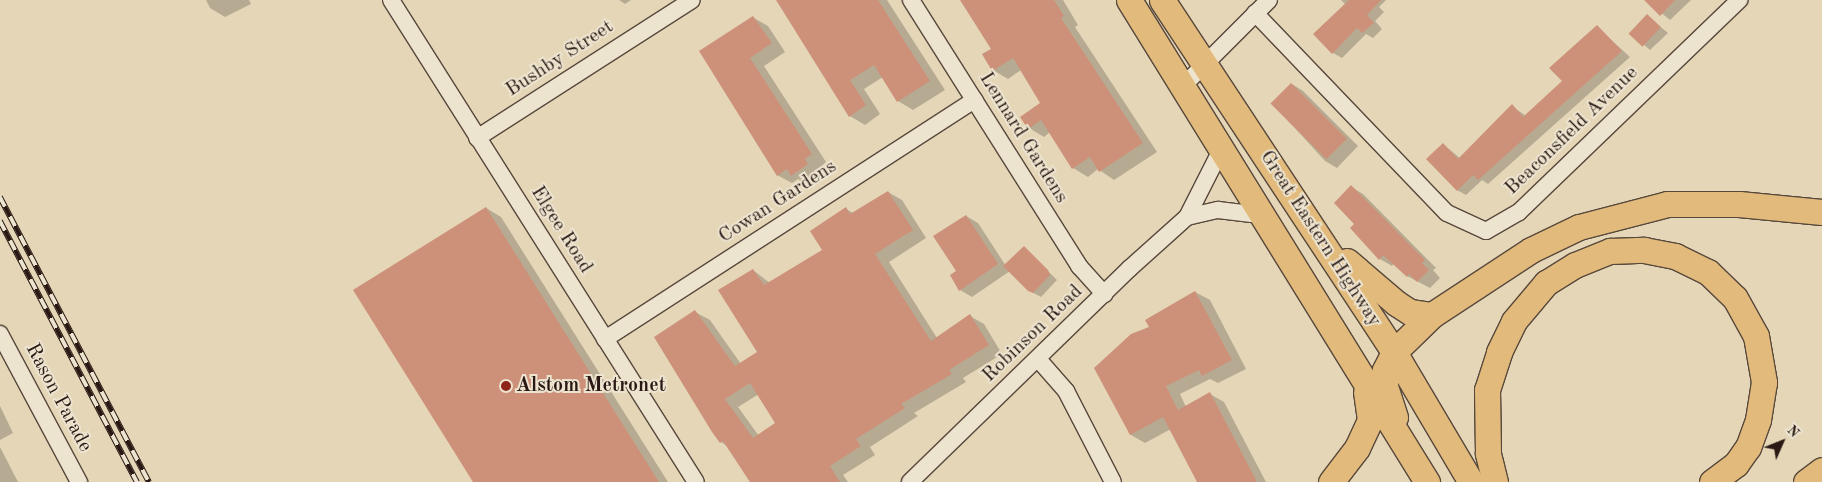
<!DOCTYPE html>
<html>
<head>
<meta charset="utf-8">
<style>
  body { margin:0 }
  #map { position:relative; width:1822px; height:482px; overflow:hidden; background:#e4d6b7; font-family:"Old Standard TT",serif }
  div>[style] { position:absolute }
  .shadow>* { inset:0; background:#0003 }
  .building>* { inset:0; background:#cd917a; transform-origin:0 0 }
  .roads { filter:drop-shadow(1px 0 #58483c) drop-shadow(-1px 0 #58483c) drop-shadow(0 1px #58483c) drop-shadow(0 -1px #58483c) }
  .minor>* { height:16px; margin:-8px; padding:0 8px; transform-origin:8px; border-radius:8px; background:#ede4d0 }
  .highway>* { height:25px; margin:-12.5px; padding:0 12.5px; transform-origin:12.5px; border-radius:12.5px; background:#e2bb7c }
  .rail>* { height:5.5px; margin-top:-2.75px; transform-origin:0; background:repeating-linear-gradient(90deg,#ede4d0 0 11px,#291813 0 22px); box-sizing:border-box; border-block:1px solid #291813 }
  .dots>* { width:14px; height:14px; translate:-50% -50%; box-sizing:border-box; border:2px solid #ede4d0; border-radius:50% }
  span { translate:-50% -50%; white-space:nowrap; text-align:center; line-height:1.15; -webkit-text-stroke:4px #ede4d0; paint-order:stroke }
  .street-label { font-size:20px; color:#291813 }
  .poi-label { font-size:20px; color:#291813; font-weight:700 }
  .left { translate:0 -50%; text-align:left }
  .north { position:absolute; left:1757px; top:417px; width:50px; height:50px; -webkit-text-stroke:4px #ede4d0; paint-order:stroke; rotate:46deg; font-size:14px; font-weight:700; line-height:20px; text-align:center; color:#291813 }
  .north::after { content:''; display:block; margin:auto; width:18px; height:22px; background:#291813; clip-path:polygon(50% 0,100% 100%,50% 72%,0 100%) }
</style>
</head>
<body>
<div id="map">
  <div class="shadow">
    <i style="clip-path:polygon(206px 0,249px 0,251px 4px,225px 17px,210px 8px)"></i>
    <i style="clip-path:polygon(619px 0,631px 0,625px 4px)"></i>
    <i style="clip-path:polygon(777px 0,887px 0,945px 90px,913px 110px,898px 101px,883px 77px,864px 89px,880px 114px,865px 125px,850px 116px)"></i>
    <i style="clip-path:polygon(962px 0,1063px 0,1078px 25px,1075px 27px,1157px 152px,1114px 180px,1098px 169px,1088px 177px,1073px 168px,1050px 132px,1044px 137px,1029px 128px,1042px 104px,1021px 70px,1008px 79px,993px 70px,993px 50px)"></i>
    <i style="clip-path:polygon(1341px 0,1386px 0,1379px 7px,1384px 12px,1375px 21px,1382px 29px,1373px 38px,1366px 34px,1342px 58px,1333px 53px,1346px 5px)"></i>
    <i style="clip-path:polygon(1645px 0,1691px 0,1670px 20px)"></i>
    <i style="clip-path:polygon(1647px 16px,1668px 33px,1650px 50px,1630px 33px)"></i>
    <i style="clip-path:polygon(754px 18px,768px 26px,785px 52px,764px 66px,826px 162px,819px 168px,822px 172px,806px 184px,798px 179px,792px 183px,777px 175px,701px 52px)"></i>
    <i style="clip-path:polygon(1597px 27px,1630px 57px,1488px 184px,1482px 180px,1466px 195px,1457px 190px,1444px 145px,1461px 159px,1512px 106px,1526px 116px,1563px 81px)"></i>
    <i style="clip-path:polygon(1292px 84px,1303px 91px,1358px 146px,1337px 168px,1325px 161px,1272px 103px)"></i>
    <i style="clip-path:polygon(1351px 187px,1363px 194px,1436px 268px,1433px 270px,1440px 278px,1430px 288px,1407px 276px,1394px 263px,1392px 266px,1380px 259px,1356px 224px)"></i>
    <i style="clip-path:polygon(evenodd,888px 192px,902px 200px,926px 238px,889px 262px,937px 338px,970px 316px,984px 324px,1002px 354px,963px 378px,966px 382px,914px 413px,918px 416px,870px 447px,875px 455px,843px 475px,848px 482px,750px 482px,727px 446px,721px 442px,656px 337px,695px 312px,710px 320px,741px 364px,759px 352px,753px 270px,770px 283px,824px 250px,846px 209px,853px 213px,888px 192px,759px 394px,777px 424px,759px 436px,738px 407px,759px 394px)"></i>
    <i style="clip-path:polygon(486px 208px,501px 217px,668px 482px,475px 482px)"></i>
    <i style="clip-path:polygon(966px 216px,978px 223px,1006px 266px,1024px 248px,1057px 280px,1041px 297px,1028px 290px,1010px 271px,972px 297px,960px 290px,958px 271px)"></i>
    <i style="clip-path:polygon(1195px 292px,1210px 300px,1246px 369px,1218px 383px,1210px 379px,1180px 394px,1186px 407px,1210px 394px,1224px 402px,1266px 482px,1199px 482px,1171px 429px,1145px 443px,1131px 435px,1151px 327px)"></i>
    <i style="clip-path:polygon(0 406px,13px 433px,0 440px)"></i>
    <i style="clip-path:polygon(0 447px,18px 482px,0 482px)"></i>
  </div>
  <div class="building">
    <i style="clip-path:polygon(776px 0,878px 0,930px 81px,897px 102px,874px 65px,850px 80px,866px 105px,849px 117px)"></i>
    <i style="clip-path:polygon(960px 0,1054px 0,1064px 16px,1061px 18px,1143px 143px,1099px 172px,1090px 157px,1072px 169px,1041px 120px,1028px 129px,1020px 117px,1040px 103px,1013px 58px,992px 71px,982px 54px,991px 49px)"></i>
    <i style="clip-path:polygon(1349px 0,1381px 0,1367px 15px,1374px 23px,1362px 33px,1357px 28px,1332px 54px,1313px 34px)"></i>
    <i style="clip-path:polygon(1644px 0,1675px 0,1660px 16px)"></i>
    <i style="left:1647px;top:14px;width:19px;height:27px;rotate:43deg"></i>
    <i style="clip-path:polygon(753px 16px,772px 43px,750px 58px,812px 154px,805px 159px,808px 164px,791px 176px,787px 169px,777px 176px,699px 51px)"></i>
    <i style="clip-path:polygon(1597px 25px,1622px 51px,1478px 180px,1473px 175px,1457px 191px,1426px 159px,1443px 143px,1458px 159px,1512px 104px,1523px 117px,1562px 81px,1549px 68px)"></i>
    <i style="left:1291px;top:83px;width:79px;height:29px;rotate:45deg"></i>
    <i style="clip-path:polygon(1351px 185px,1425px 260px,1422px 263px,1429px 270px,1417px 282px,1409px 274px,1407px 277px,1383px 255px,1379px 260px,1350px 228px,1354px 224px,1334px 203px)"></i>
    <i style="clip-path:polygon(evenodd,888px 191px,913px 230px,875px 254px,931px 341px,970px 314px,989px 345px,949px 370px,952px 374px,901px 404px,905px 408px,856px 439px,861px 446px,830px 466px,840px 482px,750px 482px,723px 441px,720px 443px,712px 432px,654px 337px,695px 310px,735px 366px,757px 352px,718px 290px,753px 269px,764px 285px,822px 250px,810px 231px,846px 207px,850px 214px,888px 191px,750px 383px,775px 423px,753px 438px,725px 399px,750px 383px)"></i>
    <i style="clip-path:polygon(486px 207px,659px 482px,473px 482px,353px 290px)"></i>
    <i style="clip-path:polygon(966px 215px,998px 264px,959px 291px,950px 275px,956px 271px,933px 236px)"></i>
    <i style="clip-path:polygon(1024px 246px,1048px 270px,1050px 275px,1033px 293px,1028px 291px,1003px 266px)"></i>
    <i style="clip-path:polygon(1195px 291px,1232px 360px,1202px 376px,1199px 370px,1166px 386px,1178px 410px,1210px 392px,1257px 482px,1197px 482px,1163px 417px,1130px 435px,1094px 368px,1131px 334px,1149px 327px,1145px 320px)"></i>
  </div>
  <div class="roads">
    <div class="minor">
      <i style="left:391px;top:0;width:570px;rotate:57.68deg"></i>
      <i style="left:911px;top:0;width:315px;rotate:57.7deg"></i>
      <i style="left:1079px;top:266px;width:38px;rotate:48deg"></i>
      <i style="left:1255px;top:13px;width:277px;rotate:46.2deg"></i>
      <i style="left:1447px;top:213px;width:43px;rotate:24.8deg"></i>
      <i style="left:1486px;top:231px;width:38px;rotate:-30deg"></i>
      <i style="left:1519px;top:212px;width:306px;rotate:-43.9deg"></i>
      <i style="left:1182px;top:87px;width:123px;rotate:-45deg"></i>
      <i style="left:477px;top:138px;width:255px;rotate:-32.7deg"></i>
      <i style="left:1187px;top:217px;width:32px;rotate:-13deg"></i>
      <i style="left:1218px;top:210px;width:42px;rotate:6.8deg"></i>
      <i style="left:0;top:334px;width:168px;rotate:61.9deg"></i>
      <i style="left:605px;top:339px;width:440px;rotate:-32.9deg"></i>
      <i style="left:1038px;top:359px;width:43px;rotate:48.8deg"></i>
      <i style="left:1066px;top:391px;width:102px;rotate:62.7deg"></i>
      <i style="left:910px;top:482px;width:305px;rotate:-44.2deg"></i>
      <i style="left:1129px;top:269px;width:78px;rotate:-41.9deg"></i>
      <i style="left:1187px;top:217px;width:75px;rotate:-63.1deg"></i>
    </div>
    <div class="highway">
      <i style="left:1129px;top:0;width:567px;rotate:58.27deg"></i>
      <i style="left:1162px;top:0;width:422px;rotate:56.6deg"></i>
      <i style="left:1394px;top:352px;width:151px;rotate:59.4deg"></i>
      <i style="left:1347px;top:261px;width:65px;rotate:40.6deg"></i>
      <i style="left:1396px;top:303px;width:17px;rotate:33deg"></i>
      <i style="left:1410px;top:312px;width:22px;rotate:8deg"></i>
      <i style="left:1395px;top:417px;width:32px;rotate:-108deg"></i>
      <i style="left:1385px;top:387px;width:17px;rotate:-90deg"></i>
      <i style="left:1385px;top:370px;width:20px;rotate:-63deg"></i>
      <i style="left:1394px;top:352px;width:53px;rotate:-44.2deg"></i>
      <i style="left:1432px;top:315px;width:118px;rotate:-33.3deg"></i>
      <i style="left:1531px;top:250px;width:53px;rotate:-25.6deg"></i>
      <i style="left:1579px;top:227px;width:91px;rotate:-14.6deg"></i>
      <i style="left:1667px;top:204px;width:72px"></i>
      <i style="left:1739px;top:204px;width:83px;rotate:5.5deg"></i>
      <i style="left:1331px;top:482px;width:43px;rotate:-52.6deg"></i>
      <i style="left:1357px;top:448px;width:31px;rotate:-65deg"></i>
      <i style="left:1370px;top:420px;width:28px;rotate:-98deg"></i>
      <i style="left:1495px;top:482px;width:30px;rotate:-104deg"></i>
      <i style="left:1488px;top:453px;width:63px;rotate:-90.9deg"></i>
      <i style="left:1487px;top:390px;width:40px;rotate:-72deg"></i>
      <i style="left:1499px;top:352px;width:34px;rotate:-64deg"></i>
      <i style="left:1514px;top:321px;width:50px;rotate:-49.9deg"></i>
      <i style="left:1546px;top:283px;width:34px;rotate:-32deg"></i>
      <i style="left:1575px;top:265px;width:38px;rotate:-22deg"></i>
      <i style="left:1610px;top:251px;width:34px;rotate:-2deg"></i>
      <i style="left:1644px;top:250px;width:32px;rotate:11deg"></i>
      <i style="left:1675px;top:256px;width:37px;rotate:26deg"></i>
      <i style="left:1708px;top:272px;width:37px;rotate:44deg"></i>
      <i style="left:1735px;top:298px;width:43px;rotate:61.1deg"></i>
      <i style="left:1756px;top:336px;width:47px;rotate:80.1deg"></i>
      <i style="left:1764px;top:382px;width:38px;rotate:99deg"></i>
      <i style="left:1758px;top:420px;width:29px;rotate:110deg"></i>
      <i style="left:1748px;top:447px;width:21px;rotate:125deg"></i>
      <i style="left:1736px;top:464px;width:30px;rotate:143deg"></i>
      <i style="left:1806px;top:482px;width:20px;rotate:-37deg"></i>
    </div>
  </div>
  <div class="rail">
    <i style="left:0;top:197px;width:322px;rotate:62.4deg"></i>
    <i style="left:0;top:221px;width:295px;rotate:62.3deg"></i>
  </div>
  <div class="dots">
    <i style="left:506px;top:386px;background:#8f2418"></i>
  </div>
  <div class="street-label">
    <span style="left:560px;top:59px;rotate:-33deg">Bushby Street</span>
    <span style="left:1572px;top:131px;rotate:-44deg">Beaconsfield Avenue</span>
    <span style="left:1023px;top:138px;rotate:58deg">Lennard Gardens</span>
    <span style="left:778px;top:202px;rotate:-33deg">Cowan Gardens</span>
    <span style="left:561px;top:230px;rotate:58deg">Elgee Road</span>
    <span style="left:1320px;top:239px;rotate:57deg">Great Eastern Highway</span>
    <span style="left:1033px;top:334px;rotate:-44deg">Robinson Road</span>
    <span style="left:58px;top:398px;rotate:62deg">Rason Parade</span>
  </div>
  <div class="poi-label">
    <span class="left" style="left:516px;top:386px">Alstom Metronet</span>
  </div>
  <div class="north">N</div>
</div>
</body>
</html>
